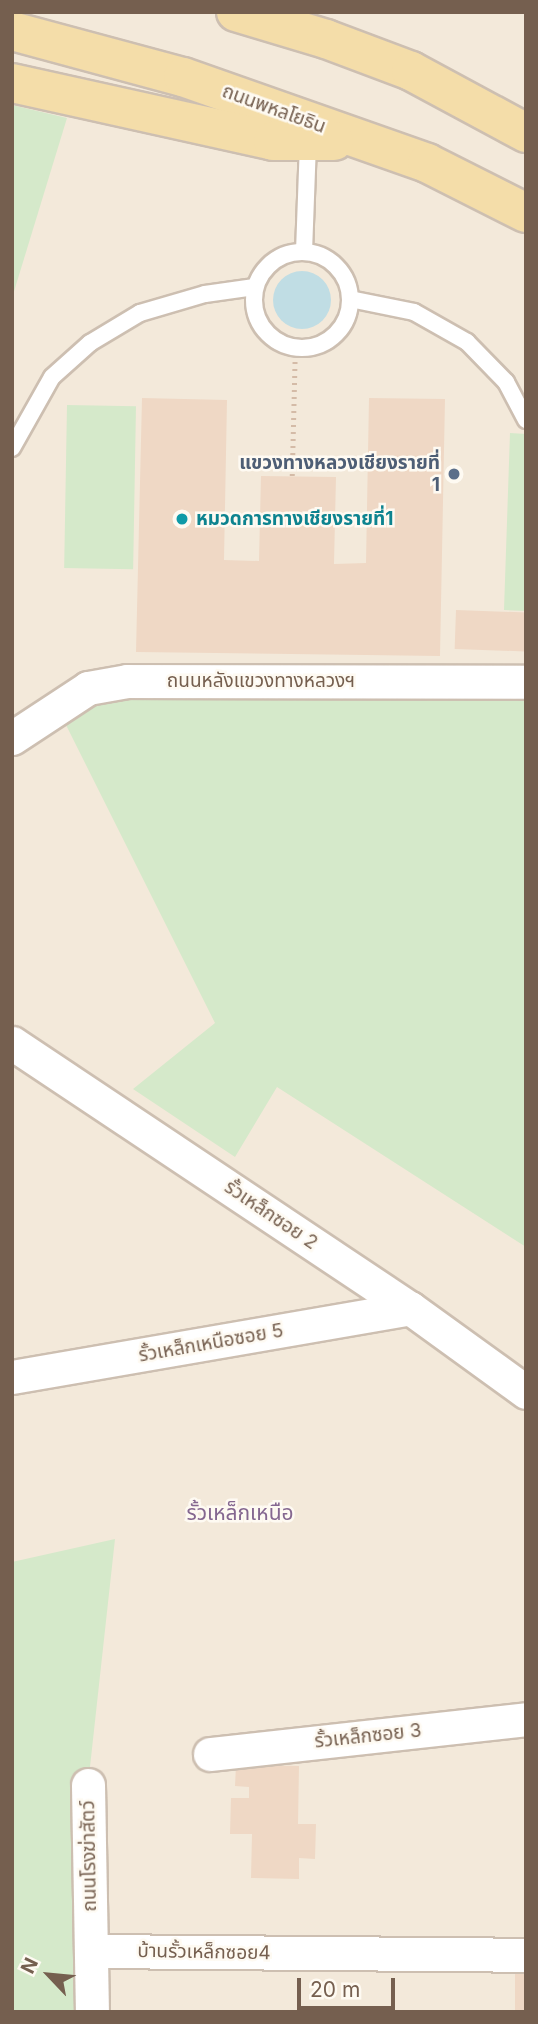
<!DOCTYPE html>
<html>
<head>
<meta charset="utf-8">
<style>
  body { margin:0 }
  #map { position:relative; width:538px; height:2024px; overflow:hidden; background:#fbf6eb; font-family:Inter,"Noto Sans Thai",sans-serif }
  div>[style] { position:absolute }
  .residential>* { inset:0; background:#f3e9da; transform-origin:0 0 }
  .green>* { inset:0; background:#d5e9ca; transform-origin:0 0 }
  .water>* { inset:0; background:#c0dde4 }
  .round { border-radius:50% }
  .building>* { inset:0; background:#efd8c5; transform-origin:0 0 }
  .path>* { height:4.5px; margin-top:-2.25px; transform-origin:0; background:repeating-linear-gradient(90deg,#d4bba7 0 2px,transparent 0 7px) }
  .roads { filter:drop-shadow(2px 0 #cdbfb1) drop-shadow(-2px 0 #cdbfb1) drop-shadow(0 2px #cdbfb1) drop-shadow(0 -2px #cdbfb1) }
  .lane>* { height:16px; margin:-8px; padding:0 8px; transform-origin:8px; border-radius:8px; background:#fff }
  .lane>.ring { margin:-8px; padding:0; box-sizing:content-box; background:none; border:16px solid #fff; border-radius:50% }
  .street>* { height:33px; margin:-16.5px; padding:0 16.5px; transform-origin:16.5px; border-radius:16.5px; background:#fff }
  .primary>* { height:38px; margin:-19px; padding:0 19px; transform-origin:19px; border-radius:19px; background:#f4dda9 }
  .dots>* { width:19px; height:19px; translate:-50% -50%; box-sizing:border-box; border:4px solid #fefaf2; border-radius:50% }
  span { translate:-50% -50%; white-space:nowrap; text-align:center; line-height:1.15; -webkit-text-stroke:5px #fefaf2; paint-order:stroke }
  .street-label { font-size:19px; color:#755f4f }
  .service-label { font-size:19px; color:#4e5e75; font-weight:700 }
  .right { translate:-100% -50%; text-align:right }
  .culture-label { font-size:19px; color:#0d838f; font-weight:700 }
  .left { translate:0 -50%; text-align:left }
  .neighbourhood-label { font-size:21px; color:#856790 }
  .frame { position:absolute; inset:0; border:14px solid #755f4f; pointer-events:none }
  .north { position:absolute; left:14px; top:1940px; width:70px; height:70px; -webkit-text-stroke:5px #fefaf2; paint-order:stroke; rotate:296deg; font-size:19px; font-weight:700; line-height:28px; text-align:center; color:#755f4f }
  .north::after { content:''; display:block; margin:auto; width:24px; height:32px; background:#755f4f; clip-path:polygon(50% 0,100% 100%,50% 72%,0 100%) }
  .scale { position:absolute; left:297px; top:1978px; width:98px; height:32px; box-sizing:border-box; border:4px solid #755f4f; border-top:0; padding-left:9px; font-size:21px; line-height:24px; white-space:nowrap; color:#755f4f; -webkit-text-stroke:5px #fefaf2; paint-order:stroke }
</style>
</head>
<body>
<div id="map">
  <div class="residential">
    <i style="left:12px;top:12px;width:514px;height:2000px"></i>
  </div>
  <div class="green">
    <i style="clip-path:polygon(12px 105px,67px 118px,12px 298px)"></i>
    <i style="left:67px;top:405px;width:69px;height:163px;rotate:1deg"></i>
    <i style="clip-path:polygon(510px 433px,526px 434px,526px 611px,504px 610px)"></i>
    <i style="clip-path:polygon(186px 692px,526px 692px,526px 1247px,277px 1087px,235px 1157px,133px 1089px,215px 1023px,64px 721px,100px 700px)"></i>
    <i style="clip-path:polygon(115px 1539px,88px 1785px,92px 2012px,12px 2012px,12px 1562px)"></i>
  </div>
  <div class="water">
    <i class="round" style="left:273px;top:271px;width:58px;height:58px"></i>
  </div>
  <div class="building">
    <i style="clip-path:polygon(142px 398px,227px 400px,224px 560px,259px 561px,261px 476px,336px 477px,334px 564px,366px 563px,369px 398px,445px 399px,440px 656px,136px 652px)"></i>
    <i style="left:456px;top:610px;width:70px;height:39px;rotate:2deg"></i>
    <i style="clip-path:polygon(236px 1765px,299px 1766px,298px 1824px,316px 1824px,315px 1859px,299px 1858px,299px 1879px,251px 1878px,252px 1834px,230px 1834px,231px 1798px,249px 1798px,249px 1787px,235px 1786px)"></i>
    <i style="left:515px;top:1970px;width:11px;height:42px"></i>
  </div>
  <div class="path">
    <i style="left:292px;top:476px;width:127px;rotate:-88.6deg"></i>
  </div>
  <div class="roads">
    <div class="lane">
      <i style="left:304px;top:252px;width:111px;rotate:-87.9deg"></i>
      <i class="ring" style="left:254px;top:252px;width:80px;height:80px"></i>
      <i style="left:350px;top:299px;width:65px;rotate:11.5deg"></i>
      <i style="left:414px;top:312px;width:61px;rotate:29.5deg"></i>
      <i style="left:467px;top:342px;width:56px;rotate:45.7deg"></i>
      <i style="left:506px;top:382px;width:43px;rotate:62.2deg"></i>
      <i style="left:12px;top:448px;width:81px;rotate:-60.6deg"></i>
      <i style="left:52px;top:377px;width:51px;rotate:-41.8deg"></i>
      <i style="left:90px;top:343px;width:58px;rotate:-31deg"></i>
      <i style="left:140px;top:313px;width:68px;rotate:-16.3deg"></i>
      <i style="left:205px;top:294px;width:50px;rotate:-8deg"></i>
    </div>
    <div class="street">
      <i style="left:12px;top:738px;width:91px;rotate:-33.3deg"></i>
      <i style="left:88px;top:688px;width:40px;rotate:-10deg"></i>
      <i style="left:127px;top:681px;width:399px;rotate:0.1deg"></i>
      <i style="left:12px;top:1043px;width:478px;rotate:33.7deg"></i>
      <i style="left:410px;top:1308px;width:143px;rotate:35.9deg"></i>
      <i style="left:12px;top:1377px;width:404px;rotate:-9.8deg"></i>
      <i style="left:210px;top:1754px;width:318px;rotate:-6.3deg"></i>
      <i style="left:88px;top:1785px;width:227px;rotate:89deg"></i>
      <i style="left:91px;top:1951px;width:435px;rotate:0.5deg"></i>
    </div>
    <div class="primary">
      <i style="left:236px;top:12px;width:94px;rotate:16.7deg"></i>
      <i style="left:326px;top:39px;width:91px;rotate:20.6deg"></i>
      <i style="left:411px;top:71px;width:131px;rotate:28.3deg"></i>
      <i style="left:12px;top:31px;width:177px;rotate:15.1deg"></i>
      <i style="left:183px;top:77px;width:259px;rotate:19.4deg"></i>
      <i style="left:427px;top:163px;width:111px;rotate:26.8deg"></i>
      <i style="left:12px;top:83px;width:267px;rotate:12.5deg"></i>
      <i style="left:273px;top:141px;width:61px"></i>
    </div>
  </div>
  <div class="dots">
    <i style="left:454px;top:474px;background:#5c6f8a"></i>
    <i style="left:182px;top:519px;background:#0f9aa8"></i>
  </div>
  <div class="street-label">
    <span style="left:274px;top:109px;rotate:20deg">ถนนพหลโยธิน</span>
    <span style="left:261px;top:681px">ถนนหลังแขวงทางหลวงฯ</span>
    <span style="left:271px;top:1215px;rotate:34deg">รั้วเหล็กซอย 2</span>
    <span style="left:211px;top:1343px;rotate:-10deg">รั้วเหล็กเหนือซอย 5</span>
    <span style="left:368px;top:1736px;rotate:-6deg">รั้วเหล็กซอย 3</span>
    <span style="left:89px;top:1856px;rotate:-91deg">ถนนโรงฆ่าสัตว์</span>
    <span style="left:204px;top:1952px;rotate:1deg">บ้านรั้วเหล็กซอย4</span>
  </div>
  <div class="service-label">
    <span class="right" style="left:440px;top:474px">แขวงทางหลวงเชียงรายที่<br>1</span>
  </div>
  <div class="culture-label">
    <span class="left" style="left:196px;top:519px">หมวดการทางเชียงรายที่1</span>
  </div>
  <div class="neighbourhood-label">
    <span style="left:240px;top:1513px">รั้วเหล็กเหนือ</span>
  </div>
  <div class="frame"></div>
  <div class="north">N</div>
  <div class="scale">20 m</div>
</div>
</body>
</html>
